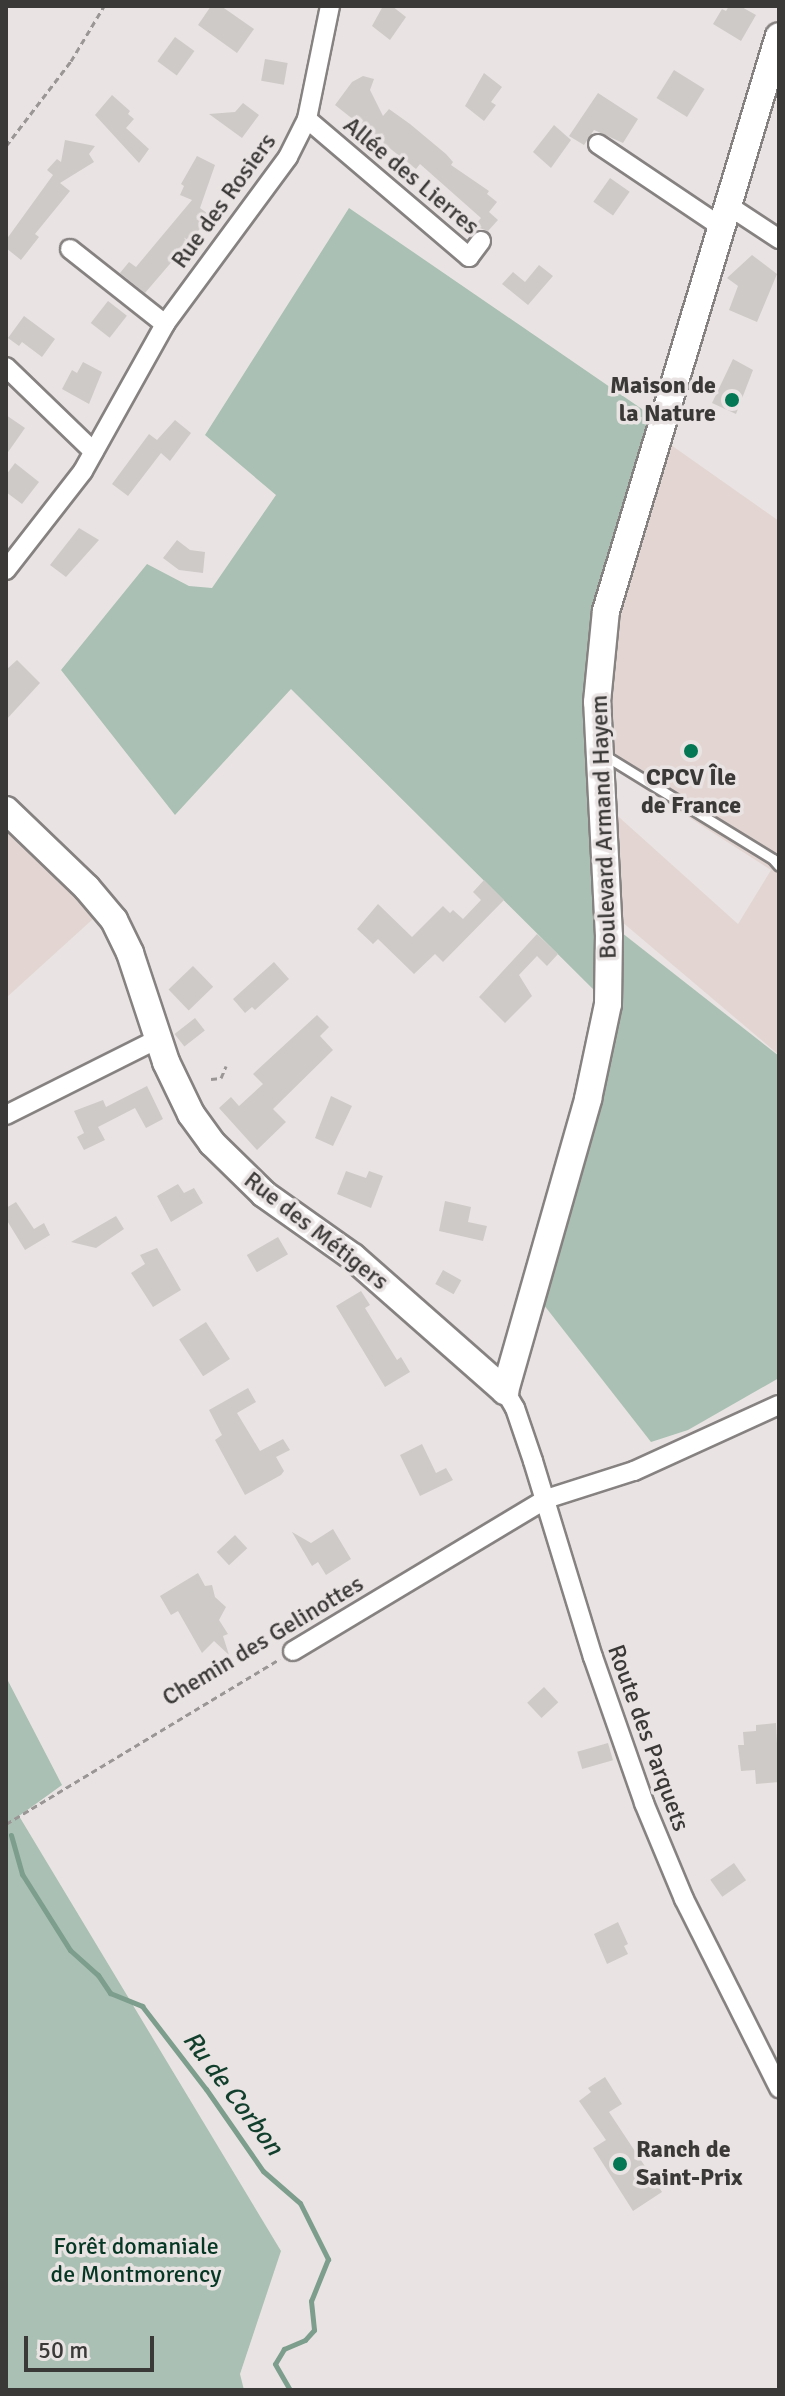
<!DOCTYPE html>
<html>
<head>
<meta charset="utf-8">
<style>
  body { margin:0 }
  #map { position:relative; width:785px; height:2396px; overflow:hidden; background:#e9e4e3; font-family:Signika,sans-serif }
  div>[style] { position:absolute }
  .built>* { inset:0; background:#e3d6d2 }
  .green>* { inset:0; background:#aac0b4 }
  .stream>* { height:5px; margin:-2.5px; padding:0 2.5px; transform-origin:2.5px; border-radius:2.5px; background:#7d9e8d }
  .building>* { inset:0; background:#cecac8; transform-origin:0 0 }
  .path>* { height:3px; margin-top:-1.5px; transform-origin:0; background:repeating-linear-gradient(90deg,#9a9695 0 6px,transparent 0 10px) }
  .roads { filter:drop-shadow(2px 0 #868281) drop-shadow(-2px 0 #868281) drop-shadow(0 2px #868281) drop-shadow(0 -2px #868281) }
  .service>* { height:9px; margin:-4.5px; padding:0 4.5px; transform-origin:4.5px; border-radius:4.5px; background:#fff }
  .minor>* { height:18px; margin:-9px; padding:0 9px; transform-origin:9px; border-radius:9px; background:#fff }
  .secondary>* { height:26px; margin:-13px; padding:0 13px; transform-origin:13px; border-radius:13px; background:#fff }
  .dots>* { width:22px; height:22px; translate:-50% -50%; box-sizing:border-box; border:4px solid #e9e4e3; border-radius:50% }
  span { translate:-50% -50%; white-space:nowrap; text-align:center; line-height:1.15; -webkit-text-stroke:7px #e9e4e3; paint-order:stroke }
  .street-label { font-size:24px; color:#3b3938 }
  .poi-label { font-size:24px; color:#3b3938; font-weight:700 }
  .right { translate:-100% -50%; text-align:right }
  .left { translate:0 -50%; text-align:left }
  .park-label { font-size:24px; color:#063725 }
  .water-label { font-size:26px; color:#123f2d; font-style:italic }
  .frame { position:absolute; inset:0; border:8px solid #3b3938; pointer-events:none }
  .scale { position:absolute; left:24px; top:2336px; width:130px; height:36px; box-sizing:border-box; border:4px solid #3b3938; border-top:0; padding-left:10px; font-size:24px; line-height:28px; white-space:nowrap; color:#3b3938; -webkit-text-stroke:6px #e9e4e3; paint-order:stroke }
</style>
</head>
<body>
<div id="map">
  <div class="built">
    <i style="clip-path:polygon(664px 440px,779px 521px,779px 1055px,615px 916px,610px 809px,738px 924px,771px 870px,604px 763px,614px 612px)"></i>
    <i style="clip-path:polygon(6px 820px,85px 903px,93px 919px,6px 998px)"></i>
  </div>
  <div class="green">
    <i style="clip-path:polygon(349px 208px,655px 418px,601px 613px,604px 1000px,291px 689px,175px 815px,61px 670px,147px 564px,189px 586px,212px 588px,276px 495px,205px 435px)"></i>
    <i style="clip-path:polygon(617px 929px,779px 1056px,779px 1378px,688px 1430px,651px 1442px,540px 1300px)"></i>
    <i style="clip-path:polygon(6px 1677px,62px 1785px,19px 1816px,281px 2251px,240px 2374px,244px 2390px,6px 2390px)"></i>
  </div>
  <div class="stream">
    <i style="left:11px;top:1835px;width:41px;rotate:74.2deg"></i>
    <i style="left:22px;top:1874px;width:90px;rotate:57.7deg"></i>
    <i style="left:70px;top:1950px;width:38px;rotate:42deg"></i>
    <i style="left:98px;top:1975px;width:22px;rotate:56deg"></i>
    <i style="left:110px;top:1993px;width:35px;rotate:22deg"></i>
    <i style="left:142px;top:2006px;width:105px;rotate:52.4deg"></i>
    <i style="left:206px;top:2089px;width:100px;rotate:55.2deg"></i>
    <i style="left:263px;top:2171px;width:49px;rotate:40.9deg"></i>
    <i style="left:300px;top:2203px;width:63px;rotate:63.4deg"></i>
    <i style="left:328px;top:2259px;width:45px;rotate:112deg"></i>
    <i style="left:311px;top:2301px;width:29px;rotate:84deg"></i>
    <i style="left:314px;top:2330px;width:13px;rotate:132deg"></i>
    <i style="left:305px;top:2340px;width:23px;rotate:157deg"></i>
    <i style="left:284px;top:2349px;width:17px;rotate:121deg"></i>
    <i style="left:275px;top:2364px;width:30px;rotate:60deg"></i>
  </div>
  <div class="building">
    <i style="clip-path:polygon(211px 6px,221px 6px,254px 29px,237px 53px,198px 25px)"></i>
    <i style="clip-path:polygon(383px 6px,392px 6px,406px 17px,390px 40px,372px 26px)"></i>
    <i style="clip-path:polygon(729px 6px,740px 6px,756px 15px,741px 41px,713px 24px,722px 9px,726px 11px)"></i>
    <i style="left:175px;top:37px;width:24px;height:30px;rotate:36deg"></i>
    <i style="left:265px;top:59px;width:23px;height:22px;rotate:10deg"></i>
    <i style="left:674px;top:70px;width:36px;height:33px;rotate:32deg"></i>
    <i style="clip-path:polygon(484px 73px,502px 87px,491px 102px,496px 105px,484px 121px,465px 106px)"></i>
    <i style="clip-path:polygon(363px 76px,374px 79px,370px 90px,383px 116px,389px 109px,410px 124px,446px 154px,453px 162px,451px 165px,489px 191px,487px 194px,497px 202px,489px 212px,498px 220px,488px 231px,474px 226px,481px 218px,420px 164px,416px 169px,335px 105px,352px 82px)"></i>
    <i style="clip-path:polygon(598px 93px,638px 119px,623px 143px,594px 130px,584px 145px,569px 136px)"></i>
    <i style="clip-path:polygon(112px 95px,130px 111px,128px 114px,134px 119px,126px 128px,149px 149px,139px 163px,95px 115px)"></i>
    <i style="clip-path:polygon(243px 103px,259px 115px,242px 138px,209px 114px,235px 112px)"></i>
    <i style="clip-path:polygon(554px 125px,571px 140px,551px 168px,533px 152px)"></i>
    <i style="clip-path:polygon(65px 140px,95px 146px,89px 154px,94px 162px,60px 183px,70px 191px,35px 234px,39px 237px,21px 260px,6px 248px,6px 240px,53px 175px,47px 170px,57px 159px,61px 162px)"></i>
    <i style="clip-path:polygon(197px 156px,215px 165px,200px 208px,211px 216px,145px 293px,120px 273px,129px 262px,136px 267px,192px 200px,180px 195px,184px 186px,181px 184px)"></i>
    <i style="left:610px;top:178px;width:24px;height:29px;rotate:35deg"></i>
    <i style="clip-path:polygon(752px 255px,777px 274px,757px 322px,729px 310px,738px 286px,727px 278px)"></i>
    <i style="clip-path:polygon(539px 265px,553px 276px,528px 305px,502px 284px,513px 272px,525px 282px)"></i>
    <i style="left:108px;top:301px;width:24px;height:28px;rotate:38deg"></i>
    <i style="clip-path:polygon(24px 316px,55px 339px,42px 357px,22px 342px,19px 346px,8px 338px)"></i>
    <i style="clip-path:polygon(733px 359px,753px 370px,736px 414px,712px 403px)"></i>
    <i style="clip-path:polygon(83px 362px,102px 372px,89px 404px,62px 389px,72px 370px,77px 373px)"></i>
    <i style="clip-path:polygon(6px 415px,25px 428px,6px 455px)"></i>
    <i style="clip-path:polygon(175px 420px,191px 433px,170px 461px,161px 453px,128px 496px,112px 484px,149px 434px,157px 440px)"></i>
    <i style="clip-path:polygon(15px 463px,39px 482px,22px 504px,6px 492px,6px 475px)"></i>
    <i style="clip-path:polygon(79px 528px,99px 540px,66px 577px,50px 565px)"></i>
    <i style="clip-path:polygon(177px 540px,190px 550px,205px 552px,203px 573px,179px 570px,163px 558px)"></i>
    <i style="clip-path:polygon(17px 660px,40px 683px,6px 720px,6px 670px)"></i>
    <i style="clip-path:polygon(484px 880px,504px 900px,443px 962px,435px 954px,414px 974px,378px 939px,373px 944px,357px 929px,378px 904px,412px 937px,443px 906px,450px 913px,453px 910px,463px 919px,481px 900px,473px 892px)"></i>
    <i style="clip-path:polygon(537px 934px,558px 954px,547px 966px,537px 956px,519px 975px,532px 996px,505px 1023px,479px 997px)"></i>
    <i style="clip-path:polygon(274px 962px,289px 979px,255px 1010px,252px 1007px,245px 1013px,233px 999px)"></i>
    <i style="left:193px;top:966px;width:29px;height:34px;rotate:46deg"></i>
    <i style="clip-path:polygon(317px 1015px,329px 1027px,320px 1036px,333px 1050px,273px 1109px,286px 1122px,257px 1150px,219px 1108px,231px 1097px,239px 1106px,263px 1084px,253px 1074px)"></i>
    <i style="left:195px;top:1018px;width:16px;height:26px;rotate:52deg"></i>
    <i style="clip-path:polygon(147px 1086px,163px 1119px,146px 1128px,135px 1108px,98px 1127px,105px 1140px,84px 1150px,77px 1137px,84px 1133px,74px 1111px,103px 1100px,106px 1107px)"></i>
    <i style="clip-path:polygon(331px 1096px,352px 1106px,333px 1146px,315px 1138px)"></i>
    <i style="clip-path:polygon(346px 1171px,366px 1178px,369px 1171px,383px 1176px,371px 1208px,337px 1194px)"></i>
    <i style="clip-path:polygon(178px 1184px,184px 1193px,194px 1188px,203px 1203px,171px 1222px,157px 1196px)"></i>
    <i style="clip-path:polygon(445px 1201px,471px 1207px,468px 1222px,487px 1226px,483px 1241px,439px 1231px)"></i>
    <i style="clip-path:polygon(16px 1202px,34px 1229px,44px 1223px,50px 1235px,25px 1250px,6px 1219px,6px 1208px)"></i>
    <i style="clip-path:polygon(116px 1216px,124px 1229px,96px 1248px,71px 1242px)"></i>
    <i style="left:278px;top:1237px;width:20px;height:36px;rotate:60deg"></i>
    <i style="clip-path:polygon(157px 1248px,181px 1290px,153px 1307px,131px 1273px,145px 1264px,140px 1255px)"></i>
    <i style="left:443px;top:1270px;width:21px;height:16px;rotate:29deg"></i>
    <i style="clip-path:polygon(361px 1291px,370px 1305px,365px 1308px,397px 1360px,401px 1357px,410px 1372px,385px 1387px,336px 1306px)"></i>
    <i style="left:206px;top:1322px;width:44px;height:32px;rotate:57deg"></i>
    <i style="clip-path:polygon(248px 1388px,256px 1402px,237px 1413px,260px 1451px,283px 1439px,290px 1450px,276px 1457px,284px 1471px,281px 1475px,245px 1495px,215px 1440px,222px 1435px,209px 1410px)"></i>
    <i style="clip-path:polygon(422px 1444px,436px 1473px,446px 1468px,453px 1480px,420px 1496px,400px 1455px)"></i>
    <i style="clip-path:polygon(333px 1529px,351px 1559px,326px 1575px,318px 1562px,312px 1566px,292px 1532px,311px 1543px)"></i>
    <i style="left:235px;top:1535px;width:18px;height:25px;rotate:47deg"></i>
    <i style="clip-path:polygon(198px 1573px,205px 1586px,212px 1585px,215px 1597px,226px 1607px,219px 1620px,228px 1634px,223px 1636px,229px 1655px,214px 1641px,202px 1653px,178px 1611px,171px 1615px,160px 1596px)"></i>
    <i style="left:544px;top:1687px;width:21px;height:23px;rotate:47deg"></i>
    <i style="clip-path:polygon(776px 1723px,779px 1782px,756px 1784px,755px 1770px,741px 1771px,738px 1745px,744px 1745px,743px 1732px,756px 1731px,756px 1725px)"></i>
    <i style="left:608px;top:1743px;width:18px;height:32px;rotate:74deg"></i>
    <i style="left:734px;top:1863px;width:21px;height:29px;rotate:55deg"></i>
    <i style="clip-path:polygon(618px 1922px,628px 1944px,624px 1946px,628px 1954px,607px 1964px,594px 1934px)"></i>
    <i style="clip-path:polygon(605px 2077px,622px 2104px,609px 2112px,662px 2192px,633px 2211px,593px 2148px,606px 2140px,579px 2101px,591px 2092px,588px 2088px)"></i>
  </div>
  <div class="path">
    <i style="left:6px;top:146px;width:107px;rotate:-52.6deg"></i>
    <i style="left:71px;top:61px;width:64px;rotate:-59deg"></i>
    <i style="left:211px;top:1079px;width:10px;rotate:-6deg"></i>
    <i style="left:221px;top:1078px;width:13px;rotate:-67deg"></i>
    <i style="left:6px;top:1824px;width:320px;rotate:-31.1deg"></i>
  </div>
  <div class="roads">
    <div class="service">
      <i style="left:604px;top:755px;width:198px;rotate:31.6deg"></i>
      <i style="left:773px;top:859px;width:9px;rotate:49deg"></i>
    </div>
    <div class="minor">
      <i style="left:307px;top:119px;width:213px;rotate:40.4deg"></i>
      <i style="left:469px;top:257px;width:20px;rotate:-53deg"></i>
      <i style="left:598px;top:144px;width:151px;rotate:33.9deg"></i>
      <i style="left:729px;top:206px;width:60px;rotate:33.4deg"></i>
      <i style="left:70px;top:249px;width:121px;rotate:38.3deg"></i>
      <i style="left:6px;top:367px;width:122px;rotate:44deg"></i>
      <i style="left:6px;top:570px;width:125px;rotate:-52.1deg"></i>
      <i style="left:83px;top:471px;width:168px;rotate:-60.8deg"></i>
      <i style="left:165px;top:324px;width:207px;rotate:-53.6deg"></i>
      <i style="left:288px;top:157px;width:42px;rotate:-63.4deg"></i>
      <i style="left:307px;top:119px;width:115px;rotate:-78.5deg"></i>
      <i style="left:6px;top:1115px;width:168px;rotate:-26.6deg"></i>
      <i style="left:505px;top:1391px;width:20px;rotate:60deg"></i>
      <i style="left:515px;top:1408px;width:56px;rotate:71.2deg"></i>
      <i style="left:533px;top:1461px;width:205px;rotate:73deg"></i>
      <i style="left:593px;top:1657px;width:155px;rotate:70.7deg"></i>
      <i style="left:644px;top:1803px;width:104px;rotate:67.4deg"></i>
      <i style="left:684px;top:1899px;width:212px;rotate:63.3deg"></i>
      <i style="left:293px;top:1651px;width:295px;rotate:-31deg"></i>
      <i style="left:546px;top:1499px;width:92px;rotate:-17.7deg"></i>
      <i style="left:634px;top:1471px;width:159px;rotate:-24.5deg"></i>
    </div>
    <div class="secondary">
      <i style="left:6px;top:810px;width:112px;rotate:43.9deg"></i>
      <i style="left:87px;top:888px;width:42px;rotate:49.8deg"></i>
      <i style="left:114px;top:920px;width:37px;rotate:64deg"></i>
      <i style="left:130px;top:953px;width:115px;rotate:71.7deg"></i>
      <i style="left:166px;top:1062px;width:58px;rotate:64.3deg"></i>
      <i style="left:191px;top:1114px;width:36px;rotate:54deg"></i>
      <i style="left:212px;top:1143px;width:73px;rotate:44.4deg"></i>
      <i style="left:264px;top:1194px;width:109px;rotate:35.3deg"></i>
      <i style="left:353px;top:1257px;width:203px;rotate:41.4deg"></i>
      <i style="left:505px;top:1391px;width:304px;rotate:-74.1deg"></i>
      <i style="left:588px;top:1099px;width:97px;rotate:-78.1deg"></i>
      <i style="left:608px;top:1004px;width:68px;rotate:-89.2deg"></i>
      <i style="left:609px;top:936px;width:234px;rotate:-92.9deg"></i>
      <i style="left:597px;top:702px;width:91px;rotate:-84.4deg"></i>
      <i style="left:606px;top:611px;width:600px;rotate:-73.26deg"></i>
    </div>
  </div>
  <div class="dots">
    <i style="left:732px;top:400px;background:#037753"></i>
    <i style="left:691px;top:751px;background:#037753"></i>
    <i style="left:620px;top:2164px;background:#037753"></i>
  </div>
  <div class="street-label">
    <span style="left:411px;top:176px;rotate:40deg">Allée des Lierres</span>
    <span style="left:224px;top:201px;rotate:-54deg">Rue des Rosiers</span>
    <span style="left:604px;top:827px;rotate:-92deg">Boulevard Armand Hayem</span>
    <span style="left:316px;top:1231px;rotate:38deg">Rue des Métigers</span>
    <span style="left:263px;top:1641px;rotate:-31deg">Chemin des Gelinottes</span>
    <span style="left:648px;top:1738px;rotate:70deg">Route des Parquets</span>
  </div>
  <div class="poi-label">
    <span class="right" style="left:716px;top:400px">Maison de<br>la Nature</span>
    <span style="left:691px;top:792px">CPCV Île<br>de France</span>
    <span class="left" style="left:636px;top:2164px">Ranch de<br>Saint-Prix</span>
  </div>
  <div class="park-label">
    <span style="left:136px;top:2261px">Forêt domaniale<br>de Montmorency</span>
  </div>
  <div class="water-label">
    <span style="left:232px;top:2094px;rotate:53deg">Ru de Corbon</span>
  </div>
  <div class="frame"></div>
  <div class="scale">50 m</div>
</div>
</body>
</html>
